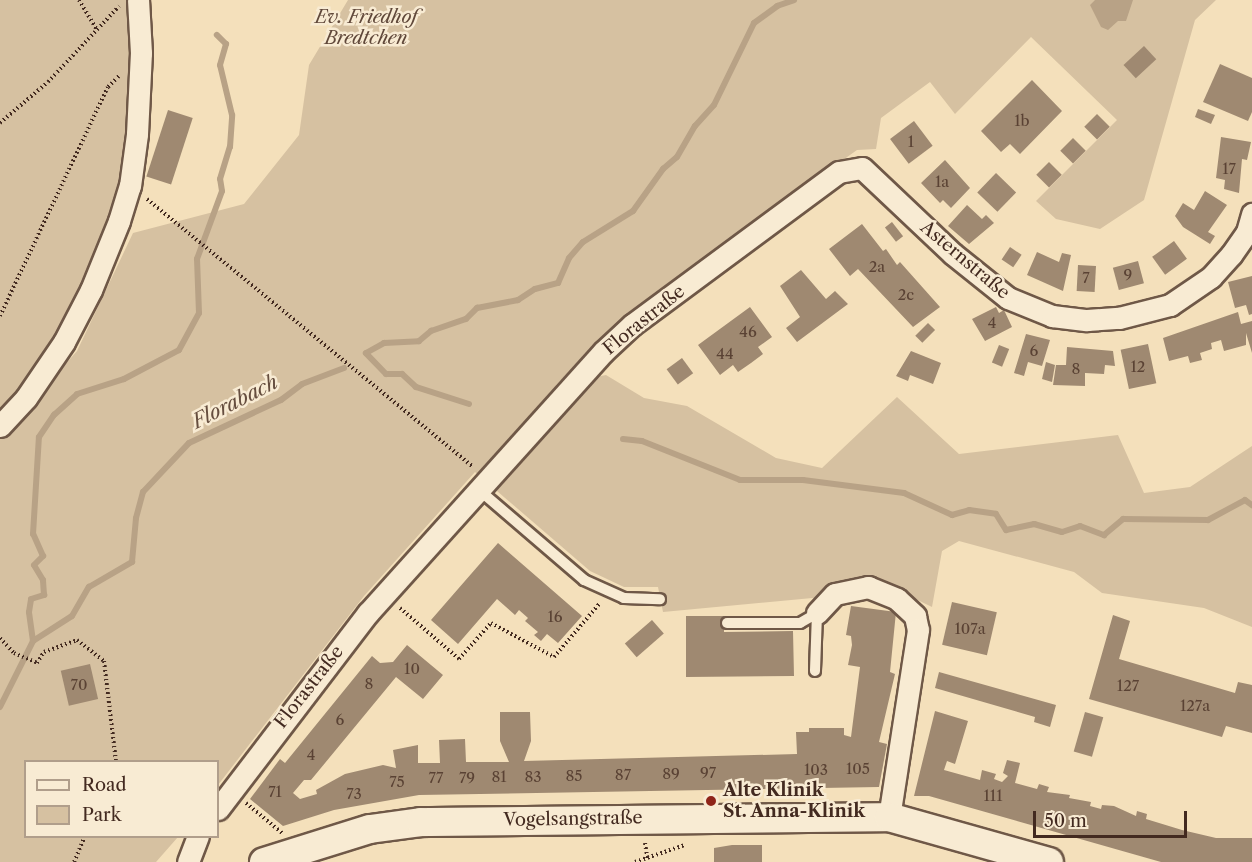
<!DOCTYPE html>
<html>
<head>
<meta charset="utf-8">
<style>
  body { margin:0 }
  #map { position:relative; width:1252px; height:862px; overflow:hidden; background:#f4e0bb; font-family:"Libre Caslon Text",serif }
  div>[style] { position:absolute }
  .green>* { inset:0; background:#d6c1a1 }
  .water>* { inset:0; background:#b8a286 }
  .stream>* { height:6px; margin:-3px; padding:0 3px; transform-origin:3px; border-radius:3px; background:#b8a286 }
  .building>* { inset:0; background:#9f8971; transform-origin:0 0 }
  .path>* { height:4px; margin-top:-2px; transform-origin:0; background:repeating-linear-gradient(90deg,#432a20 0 1.5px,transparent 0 4.5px) }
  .roads { filter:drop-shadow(2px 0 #6f5847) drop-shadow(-2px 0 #6f5847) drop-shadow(0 2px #6f5847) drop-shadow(0 -2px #6f5847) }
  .lane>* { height:10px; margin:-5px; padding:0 5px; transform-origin:5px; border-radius:5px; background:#f8ebd3 }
  .street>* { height:21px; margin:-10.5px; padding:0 10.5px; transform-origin:10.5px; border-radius:10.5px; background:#f8ebd3 }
  .secondary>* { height:28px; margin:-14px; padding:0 14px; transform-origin:14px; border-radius:14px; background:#f8ebd3 }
  .dots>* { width:16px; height:16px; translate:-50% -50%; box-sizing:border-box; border:3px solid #f8ebd3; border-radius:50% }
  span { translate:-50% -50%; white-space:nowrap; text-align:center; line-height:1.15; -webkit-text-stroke:5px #f8ebd3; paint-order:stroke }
  .number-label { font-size:15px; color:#5a4234 }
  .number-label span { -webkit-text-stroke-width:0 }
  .park-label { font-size:18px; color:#60483a; font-style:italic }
  .street-label { font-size:18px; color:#432a20 }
  .poi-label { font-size:18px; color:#432a20; font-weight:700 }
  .left { translate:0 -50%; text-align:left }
  .water-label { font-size:20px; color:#664e3f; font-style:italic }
  .legend { position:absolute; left:24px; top:760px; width:195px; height:78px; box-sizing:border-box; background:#f8ebd3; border:2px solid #b09e8b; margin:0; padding:8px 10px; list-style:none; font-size:18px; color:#432a20 }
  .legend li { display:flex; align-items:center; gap:12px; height:30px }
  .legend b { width:30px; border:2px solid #b09e8b }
  .scale { position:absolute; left:1033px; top:811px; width:154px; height:27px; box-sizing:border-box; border:3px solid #432a20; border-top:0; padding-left:8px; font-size:18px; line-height:21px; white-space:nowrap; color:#432a20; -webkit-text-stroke:4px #f8ebd3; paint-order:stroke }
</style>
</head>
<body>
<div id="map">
  <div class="green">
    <i style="clip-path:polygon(0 0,131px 0,133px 30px,126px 164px,109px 230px,47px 358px,0 418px)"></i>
    <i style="clip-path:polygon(348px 0,1216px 0,1195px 20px,1144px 200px,1100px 229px,1056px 219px,1036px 201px,1117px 120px,1031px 37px,955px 114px,930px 82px,881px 118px,876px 149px,857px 150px,626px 314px,556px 385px,606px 375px,644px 398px,687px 406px,776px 458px,822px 468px,897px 397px,959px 454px,1118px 435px,1144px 493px,1190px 487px,1252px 446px,1252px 627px,1204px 608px,1102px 593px,1074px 572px,959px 541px,942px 551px,932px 607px,897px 590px,663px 612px,658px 587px,624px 587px,590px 571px,475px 472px,364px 596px,218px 785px,218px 762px,26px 762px,26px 836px,178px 837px,156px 862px,0 862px,0 438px,77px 351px,133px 233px,244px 204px,299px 135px,309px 65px)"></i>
  </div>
  <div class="water">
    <i style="clip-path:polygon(1095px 0,1133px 0,1126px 21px,1118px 21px,1108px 30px,1101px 27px,1090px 5px)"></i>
  </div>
  <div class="stream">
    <i style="left:469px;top:404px;width:56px;rotate:-162.2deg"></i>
    <i style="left:416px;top:387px;width:19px;rotate:-137deg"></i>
    <i style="left:402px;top:374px;width:16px;rotate:180deg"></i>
    <i style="left:386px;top:374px;width:29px;rotate:-134deg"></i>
    <i style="left:366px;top:353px;width:21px;rotate:-29deg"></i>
    <i style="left:384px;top:343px;width:35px;rotate:-3deg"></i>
    <i style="left:419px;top:341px;width:16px;rotate:-40deg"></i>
    <i style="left:431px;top:331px;width:37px;rotate:-19deg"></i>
    <i style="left:466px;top:319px;width:16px;rotate:-45deg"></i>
    <i style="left:477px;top:308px;width:42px;rotate:-11deg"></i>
    <i style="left:518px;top:300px;width:20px;rotate:-33deg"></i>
    <i style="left:535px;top:289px;width:24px;rotate:-15deg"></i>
    <i style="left:558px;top:283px;width:27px;rotate:-66deg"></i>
    <i style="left:569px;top:258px;width:21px;rotate:-49deg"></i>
    <i style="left:583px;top:242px;width:59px;rotate:-31.8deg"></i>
    <i style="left:633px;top:211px;width:52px;rotate:-54.5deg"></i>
    <i style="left:663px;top:169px;width:18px;rotate:-41deg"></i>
    <i style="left:677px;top:157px;width:36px;rotate:-60deg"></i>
    <i style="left:695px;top:126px;width:28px;rotate:-48deg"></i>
    <i style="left:714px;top:105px;width:91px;rotate:-64deg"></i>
    <i style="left:754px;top:23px;width:29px;rotate:-36deg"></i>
    <i style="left:777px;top:6px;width:18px;rotate:-19deg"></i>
    <i style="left:623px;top:439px;width:19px;rotate:6deg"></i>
    <i style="left:642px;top:441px;width:105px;rotate:21.7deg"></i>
    <i style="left:740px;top:480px;width:63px"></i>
    <i style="left:803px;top:480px;width:102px;rotate:7.3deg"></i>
    <i style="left:904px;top:493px;width:53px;rotate:24.6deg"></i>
    <i style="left:952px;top:515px;width:18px;rotate:-16deg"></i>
    <i style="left:969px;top:510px;width:27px;rotate:8deg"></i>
    <i style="left:996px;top:514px;width:19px;rotate:58deg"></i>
    <i style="left:1006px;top:530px;width:29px;rotate:-12deg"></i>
    <i style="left:1034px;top:524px;width:29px;rotate:16deg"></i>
    <i style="left:1062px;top:532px;width:19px;rotate:-18deg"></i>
    <i style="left:1080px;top:526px;width:26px;rotate:21deg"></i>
    <i style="left:1104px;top:535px;width:25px;rotate:-40deg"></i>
    <i style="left:1123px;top:519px;width:85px;rotate:0.7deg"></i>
    <i style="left:1208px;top:520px;width:42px;rotate:-28.4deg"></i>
    <i style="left:1245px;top:500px;width:9px;rotate:36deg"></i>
    <i style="left:33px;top:641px;width:29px;rotate:-98deg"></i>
    <i style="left:29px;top:612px;width:13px;rotate:-81deg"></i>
    <i style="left:31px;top:599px;width:14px;rotate:-17deg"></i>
    <i style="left:44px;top:595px;width:15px;rotate:-94deg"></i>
    <i style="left:43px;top:580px;width:17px;rotate:-121deg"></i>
    <i style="left:34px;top:565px;width:13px;rotate:-45deg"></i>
    <i style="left:43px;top:556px;width:24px;rotate:-114deg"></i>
    <i style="left:33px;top:534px;width:97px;rotate:-86.5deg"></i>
    <i style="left:39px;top:437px;width:27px;rotate:-56deg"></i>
    <i style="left:54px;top:415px;width:31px;rotate:-42deg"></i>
    <i style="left:77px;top:394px;width:49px;rotate:-17.7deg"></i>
    <i style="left:124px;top:379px;width:62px;rotate:-27.8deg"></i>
    <i style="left:179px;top:350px;width:42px;rotate:-61.6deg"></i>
    <i style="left:199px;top:313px;width:54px;rotate:-92.1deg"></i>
    <i style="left:197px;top:259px;width:72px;rotate:-69.8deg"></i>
    <i style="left:222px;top:191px;width:12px;rotate:-99deg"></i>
    <i style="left:220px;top:179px;width:34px;rotate:-73deg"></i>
    <i style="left:230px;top:147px;width:32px;rotate:-86deg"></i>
    <i style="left:232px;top:115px;width:51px;rotate:-103.5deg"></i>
    <i style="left:220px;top:65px;width:22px;rotate:-74deg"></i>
    <i style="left:226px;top:44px;width:13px;rotate:-135deg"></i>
    <i style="left:0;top:707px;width:74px;rotate:-63.4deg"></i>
    <i style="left:33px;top:641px;width:46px;rotate:-32.7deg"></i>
    <i style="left:72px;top:616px;width:34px;rotate:-60deg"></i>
    <i style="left:89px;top:587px;width:50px;rotate:-30.2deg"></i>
    <i style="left:132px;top:562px;width:44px;rotate:-84.8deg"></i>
    <i style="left:136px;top:518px;width:27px;rotate:-75deg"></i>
    <i style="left:143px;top:492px;width:67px;rotate:-46.8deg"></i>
    <i style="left:189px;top:443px;width:102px;rotate:-25.1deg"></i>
    <i style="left:281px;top:400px;width:26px;rotate:-37deg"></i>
    <i style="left:302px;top:384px;width:45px;rotate:-20.9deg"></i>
  </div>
  <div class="building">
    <i style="left:1144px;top:46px;width:18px;height:28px;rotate:47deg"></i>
    <i style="clip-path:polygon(1220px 64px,1252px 78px,1252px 112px,1248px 121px,1203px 102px)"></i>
    <i style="clip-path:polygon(1032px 80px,1062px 111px,1020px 154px,1010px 144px,1001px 152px,981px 131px)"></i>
    <i style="clip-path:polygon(1198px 109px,1215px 115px,1211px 124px,1195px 117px)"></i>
    <i style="left:168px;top:110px;width:26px;height:70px;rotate:18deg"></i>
    <i style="left:1097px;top:114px;width:18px;height:18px;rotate:45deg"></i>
    <i style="left:914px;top:121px;width:31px;height:30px;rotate:53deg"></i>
    <i style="clip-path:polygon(1221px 137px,1251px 142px,1247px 160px,1242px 159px,1239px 193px,1224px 189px,1225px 180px,1216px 178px)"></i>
    <i style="left:1073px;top:138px;width:18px;height:18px;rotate:45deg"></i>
    <i style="clip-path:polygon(945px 160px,970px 188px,951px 208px,943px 200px,940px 203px,921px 183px)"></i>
    <i style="left:1049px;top:162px;width:18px;height:18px;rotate:45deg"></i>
    <i style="left:996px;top:173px;width:28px;height:27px;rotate:44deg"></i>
    <i style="clip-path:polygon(1205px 191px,1227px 205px,1208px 232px,1215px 236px,1210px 244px,1183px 227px,1175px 216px,1183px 203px,1194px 210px)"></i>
    <i style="clip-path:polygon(967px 205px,982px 219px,986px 215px,994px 223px,969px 244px,948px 226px)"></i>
    <i style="left:892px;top:222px;width:18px;height:9px;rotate:52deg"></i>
    <i style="clip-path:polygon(862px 224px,883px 251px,886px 249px,897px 265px,900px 262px,940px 307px,913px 327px,858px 269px,850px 276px,829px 249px)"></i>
    <i style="left:1174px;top:241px;width:22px;height:27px;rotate:54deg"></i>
    <i style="left:1010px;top:247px;width:14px;height:15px;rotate:34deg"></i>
    <i style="clip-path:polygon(1037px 252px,1059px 262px,1062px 253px,1071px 255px,1063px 291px,1027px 275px)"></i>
    <i style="left:1138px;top:261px;width:23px;height:26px;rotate:75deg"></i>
    <i style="left:1078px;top:265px;width:18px;height:26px;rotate:3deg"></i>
    <i style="clip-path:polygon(801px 270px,826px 299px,835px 291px,848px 304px,797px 342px,786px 328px,800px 317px,780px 286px)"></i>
    <i style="clip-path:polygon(1252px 276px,1252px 314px,1249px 315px,1246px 305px,1235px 308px,1228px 282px)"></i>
    <i style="clip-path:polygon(750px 307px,772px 337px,758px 347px,763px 354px,751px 363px,738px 372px,733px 365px,720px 375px,698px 345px)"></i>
    <i style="clip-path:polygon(996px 307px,999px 313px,1004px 310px,1012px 327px,985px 341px,972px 319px)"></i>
    <i style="clip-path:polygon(1238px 312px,1241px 324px,1252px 321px,1252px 353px,1246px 333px,1246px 345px,1224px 351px,1221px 340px,1211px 343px,1212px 349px,1200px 353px,1202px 360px,1190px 363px,1188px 356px,1169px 361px,1163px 338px)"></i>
    <i style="left:928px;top:323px;width:10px;height:18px;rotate:45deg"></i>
    <i style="clip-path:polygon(1026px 334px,1050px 340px,1042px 366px,1028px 362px,1024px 376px,1014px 373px)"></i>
    <i style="left:1148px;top:344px;width:40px;height:28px;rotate:78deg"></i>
    <i style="left:999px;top:345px;width:11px;height:19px;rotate:22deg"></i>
    <i style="clip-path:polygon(1067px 347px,1113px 351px,1115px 366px,1105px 365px,1104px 374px,1085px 373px,1085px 386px,1053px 385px,1056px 365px,1066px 365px)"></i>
    <i style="clip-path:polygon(911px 351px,941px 363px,933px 384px,910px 375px,908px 381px,896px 376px)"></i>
    <i style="left:682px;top:358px;width:19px;height:19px;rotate:54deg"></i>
    <i style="clip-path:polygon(1046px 362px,1055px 365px,1052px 382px,1042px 379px)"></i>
    <i style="clip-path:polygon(498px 543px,582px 616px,558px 643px,547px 634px,541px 641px,534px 635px,538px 632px,525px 621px,528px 618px,519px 610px,515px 615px,497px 599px,458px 644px,431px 620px)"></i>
    <i style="left:952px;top:602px;width:46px;height:44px;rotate:13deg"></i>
    <i style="clip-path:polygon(851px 606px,896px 612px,890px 672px,895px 674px,879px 742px,887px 744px,879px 787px,419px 795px,334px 810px,283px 826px,250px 799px,280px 759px,285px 763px,372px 656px,380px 663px,393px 662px,407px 645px,443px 675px,423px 699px,396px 677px,311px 780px,304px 780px,293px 793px,300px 799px,317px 794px,316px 790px,345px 774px,383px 765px,396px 768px,393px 750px,418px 745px,418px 763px,440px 763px,439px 740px,465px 739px,466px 762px,509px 762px,500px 741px,500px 712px,530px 712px,531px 741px,524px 761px,797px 754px,796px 732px,809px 732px,809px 728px,844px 728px,844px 735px,851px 737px,860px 667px,848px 665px,852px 645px,851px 636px,846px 635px)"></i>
    <i style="clip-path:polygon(1113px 615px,1130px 621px,1119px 659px,1235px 693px,1238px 682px,1252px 685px,1252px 733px,1226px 726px,1222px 737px,1089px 699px)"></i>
    <i style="clip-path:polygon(686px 616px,724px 616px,724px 632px,793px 631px,794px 676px,686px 677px)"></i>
    <i style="left:652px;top:620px;width:18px;height:36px;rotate:49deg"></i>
    <i style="left:90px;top:664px;width:36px;height:30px;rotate:77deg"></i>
    <i style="clip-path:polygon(939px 672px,1056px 705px,1050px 727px,1034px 722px,1035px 717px,935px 688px)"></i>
    <i style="clip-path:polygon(935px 711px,968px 721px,955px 764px,947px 761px,944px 770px,980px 780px,982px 770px,996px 774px,994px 779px,1002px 782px,1008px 776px,1003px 773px,1007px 760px,1020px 763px,1015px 783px,1037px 789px,1039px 784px,1049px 787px,1047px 792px,1070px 795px,1069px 798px,1091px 802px,1090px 806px,1101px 809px,1102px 805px,1114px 806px,1136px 816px,1137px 811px,1147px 814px,1146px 819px,1182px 830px,1216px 838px,1252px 838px,1252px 862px,1161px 862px,929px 796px,914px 796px)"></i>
    <i style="left:1085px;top:712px;width:19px;height:41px;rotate:16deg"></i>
    <i style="clip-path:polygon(732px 845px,762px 845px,762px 862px,714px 862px,714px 848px)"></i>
  </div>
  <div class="path">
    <i style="left:79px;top:0;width:35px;rotate:59deg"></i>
    <i style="left:0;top:123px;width:63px;rotate:-40.5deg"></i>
    <i style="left:48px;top:82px;width:104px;rotate:-46.9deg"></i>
    <i style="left:147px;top:199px;width:422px;rotate:39.4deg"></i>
    <i style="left:0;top:316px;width:253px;rotate:-64.8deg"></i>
    <i style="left:108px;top:87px;width:16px;rotate:-45deg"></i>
    <i style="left:400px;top:608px;width:78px;rotate:40.8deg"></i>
    <i style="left:459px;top:659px;width:48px;rotate:-48.4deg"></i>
    <i style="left:491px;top:623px;width:72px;rotate:28.4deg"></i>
    <i style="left:554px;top:657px;width:71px;rotate:-49.6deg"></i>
    <i style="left:0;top:638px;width:21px;rotate:47deg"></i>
    <i style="left:14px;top:653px;width:25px;rotate:23deg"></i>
    <i style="left:37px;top:663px;width:13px;rotate:-58deg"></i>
    <i style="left:44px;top:652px;width:35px;rotate:-20deg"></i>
    <i style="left:77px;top:640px;width:34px;rotate:38deg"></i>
    <i style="left:104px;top:661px;width:102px;rotate:83.2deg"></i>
    <i style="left:246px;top:803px;width:47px;rotate:39.8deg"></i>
    <i style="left:645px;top:843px;width:18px;rotate:81deg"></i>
    <i style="left:74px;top:862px;width:28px;rotate:-67deg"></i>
    <i style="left:635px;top:862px;width:53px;rotate:-18.8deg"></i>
  </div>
  <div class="roads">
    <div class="lane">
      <i style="left:478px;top:489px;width:140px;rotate:40.6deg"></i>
      <i style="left:584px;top:580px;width:44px;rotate:24.2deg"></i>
      <i style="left:624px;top:598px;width:36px;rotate:2deg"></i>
      <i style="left:727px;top:623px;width:73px"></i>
      <i style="left:800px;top:623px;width:20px;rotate:-30deg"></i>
      <i style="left:817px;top:613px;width:58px;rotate:92deg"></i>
    </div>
    <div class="street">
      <i style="left:0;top:426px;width:38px;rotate:-47deg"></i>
      <i style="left:26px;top:398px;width:68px;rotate:-55.8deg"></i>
      <i style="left:64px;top:342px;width:59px;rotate:-62.6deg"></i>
      <i style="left:91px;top:290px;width:74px;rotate:-67.9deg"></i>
      <i style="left:119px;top:221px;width:37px;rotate:-73deg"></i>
      <i style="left:130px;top:186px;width:52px;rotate:-82.3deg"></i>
      <i style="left:137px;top:134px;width:81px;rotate:-87.2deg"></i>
      <i style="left:141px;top:53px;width:53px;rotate:-93.2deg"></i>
      <i style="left:817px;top:613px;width:26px;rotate:-47deg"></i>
      <i style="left:835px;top:594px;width:34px;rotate:-12deg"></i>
      <i style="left:868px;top:587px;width:31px;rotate:22deg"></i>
      <i style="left:897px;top:599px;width:25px;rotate:43deg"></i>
      <i style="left:915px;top:616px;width:14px;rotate:78deg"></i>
      <i style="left:918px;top:630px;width:189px;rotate:98.8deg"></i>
      <i style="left:218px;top:809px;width:247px;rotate:-52.6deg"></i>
      <i style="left:368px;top:613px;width:351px;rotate:-48deg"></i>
      <i style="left:603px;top:352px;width:40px;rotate:-43deg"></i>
      <i style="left:632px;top:325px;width:257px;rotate:-36.5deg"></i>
      <i style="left:839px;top:172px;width:23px;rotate:-10deg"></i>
      <i style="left:862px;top:168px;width:125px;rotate:43.4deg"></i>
      <i style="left:953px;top:254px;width:70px;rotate:38.7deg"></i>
      <i style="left:1008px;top:298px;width:48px;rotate:22.2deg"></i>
      <i style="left:1052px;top:316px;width:35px;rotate:7deg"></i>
      <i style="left:1087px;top:320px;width:32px;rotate:-4deg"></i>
      <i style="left:1119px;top:318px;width:53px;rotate:-14.3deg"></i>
      <i style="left:1170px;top:305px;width:50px;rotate:-34.3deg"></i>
      <i style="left:1211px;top:277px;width:30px;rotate:-48deg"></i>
      <i style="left:1231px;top:255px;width:28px;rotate:-55deg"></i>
      <i style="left:1247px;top:232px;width:19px;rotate:-74deg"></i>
      <i style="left:188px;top:862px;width:28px;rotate:-69deg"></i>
    </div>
    <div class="secondary">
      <i style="left:264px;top:862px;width:111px;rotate:-17.3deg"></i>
      <i style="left:370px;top:829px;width:51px;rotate:-7.8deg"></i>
      <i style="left:421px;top:822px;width:468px;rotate:-0.6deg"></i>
      <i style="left:889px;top:817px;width:166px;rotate:15.7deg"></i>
    </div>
  </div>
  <div class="dots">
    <i style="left:711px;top:801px;background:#8f2418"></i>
  </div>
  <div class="number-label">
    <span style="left:1022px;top:121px">1b</span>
    <span style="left:911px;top:142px">1</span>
    <span style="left:1229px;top:169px">17</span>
    <span style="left:942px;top:182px">1a</span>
    <span style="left:877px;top:267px">2a</span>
    <span style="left:1128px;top:275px">9</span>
    <span style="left:1086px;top:278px">7</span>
    <span style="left:906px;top:295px">2c</span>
    <span style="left:992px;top:323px">4</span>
    <span style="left:748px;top:332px">46</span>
    <span style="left:1034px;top:351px">6</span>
    <span style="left:725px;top:354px">44</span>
    <span style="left:1138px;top:367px">12</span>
    <span style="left:1076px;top:369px">8</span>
    <span style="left:555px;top:617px">16</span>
    <span style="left:970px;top:629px">107a</span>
    <span style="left:412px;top:669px">10</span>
    <span style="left:369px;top:684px">8</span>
    <span style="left:79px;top:685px">70</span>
    <span style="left:1128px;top:686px">127</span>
    <span style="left:1195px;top:706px">127a</span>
    <span style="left:340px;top:720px">6</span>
    <span style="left:311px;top:755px">4</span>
    <span style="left:858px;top:769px">105</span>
    <span style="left:816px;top:770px">103</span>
    <span style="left:708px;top:773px">97</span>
    <span style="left:671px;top:774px">89</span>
    <span style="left:623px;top:775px">87</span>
    <span style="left:574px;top:776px">85</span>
    <span style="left:499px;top:777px">81</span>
    <span style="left:533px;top:777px">83</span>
    <span style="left:436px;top:778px">77</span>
    <span style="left:467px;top:778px">79</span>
    <span style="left:397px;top:782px">75</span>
    <span style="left:275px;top:792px">71</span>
    <span style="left:354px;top:794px">73</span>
    <span style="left:993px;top:796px">111</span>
  </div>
  <div class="park-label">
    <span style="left:366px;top:28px">Ev. Friedhof<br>Bredtchen</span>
  </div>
  <div class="street-label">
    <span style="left:965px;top:260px;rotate:40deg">Asternstraße</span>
    <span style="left:644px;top:320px;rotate:-39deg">Florastraße</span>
    <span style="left:309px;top:687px;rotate:-52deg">Florastraße</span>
    <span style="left:573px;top:819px;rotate:-1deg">Vogelsangstraße</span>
  </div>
  <div class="poi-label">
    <span class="left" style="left:723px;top:801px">Alte Klinik<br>St. Anna-Klinik</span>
  </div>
  <div class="water-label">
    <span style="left:235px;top:402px;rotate:-27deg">Florabach</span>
  </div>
  <ul class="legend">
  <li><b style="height:8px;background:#f8ebd3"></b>Road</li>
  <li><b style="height:16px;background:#d6c1a1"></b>Park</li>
  </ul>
  <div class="scale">50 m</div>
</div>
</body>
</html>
